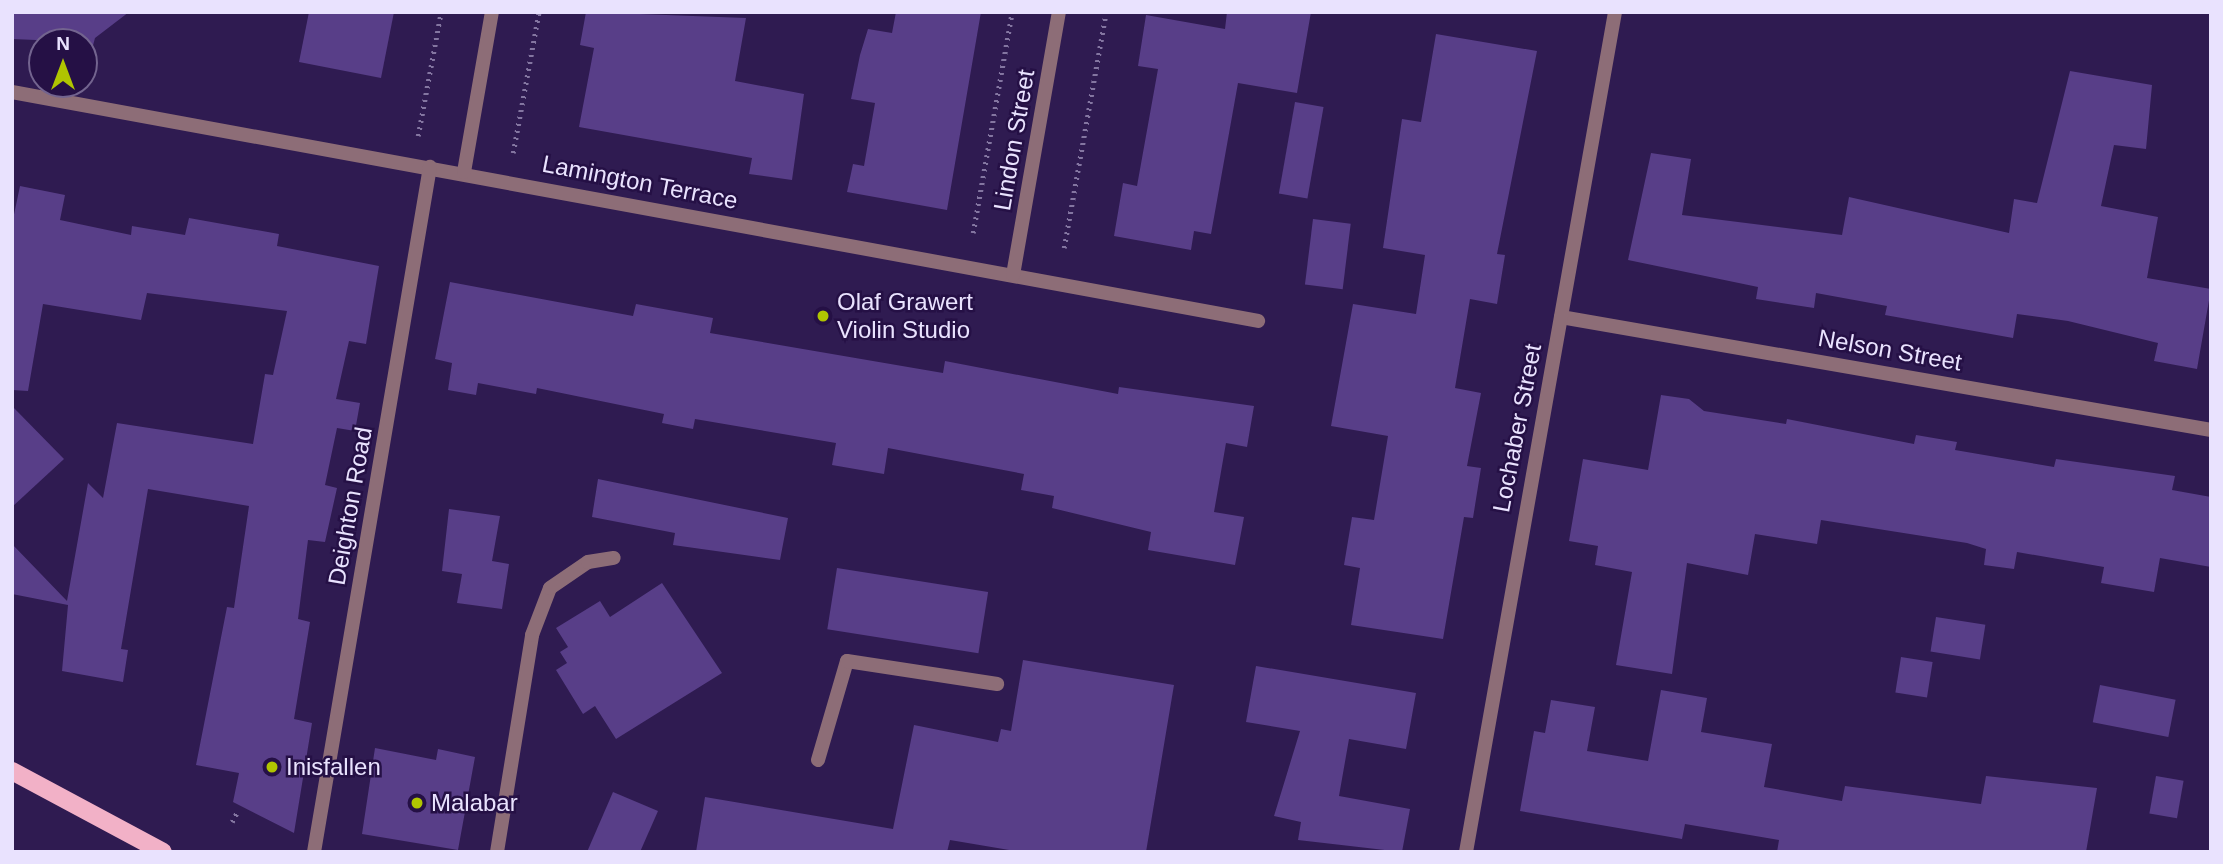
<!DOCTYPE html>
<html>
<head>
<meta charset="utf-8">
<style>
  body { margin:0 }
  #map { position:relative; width:2223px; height:864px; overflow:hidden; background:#2f1b51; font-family:Helvetica,sans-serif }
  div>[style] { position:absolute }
  .building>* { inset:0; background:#583e88; transform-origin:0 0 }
  .path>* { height:4.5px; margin-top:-2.25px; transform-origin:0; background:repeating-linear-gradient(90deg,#8476a1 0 2px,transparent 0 7px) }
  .lane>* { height:14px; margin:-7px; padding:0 7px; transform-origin:7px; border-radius:7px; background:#8d6d77 }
  .street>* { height:14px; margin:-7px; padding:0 7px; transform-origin:7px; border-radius:7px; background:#8d6d77 }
  .primary>* { height:18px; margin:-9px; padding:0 9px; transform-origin:9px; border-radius:9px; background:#f2b1c7 }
  .dots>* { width:19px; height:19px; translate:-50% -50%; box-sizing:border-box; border:4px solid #251045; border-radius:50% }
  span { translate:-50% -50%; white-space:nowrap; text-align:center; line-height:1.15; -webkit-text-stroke:5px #251045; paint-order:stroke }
  .street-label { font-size:24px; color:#e9e2fe }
  .poi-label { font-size:24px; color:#e9e2fe }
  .left { translate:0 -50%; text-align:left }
  .frame { position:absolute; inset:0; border:14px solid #e9e2fe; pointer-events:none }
  .north { position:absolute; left:28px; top:28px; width:70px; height:70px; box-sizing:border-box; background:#251045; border:2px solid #73648f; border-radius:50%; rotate:0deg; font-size:19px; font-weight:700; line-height:28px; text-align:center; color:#e9e2fe }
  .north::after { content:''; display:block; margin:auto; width:24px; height:32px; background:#b0c501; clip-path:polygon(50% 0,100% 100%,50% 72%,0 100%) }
</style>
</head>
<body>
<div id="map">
  <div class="building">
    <i style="clip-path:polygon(12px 12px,129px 12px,95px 38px,91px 53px,84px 52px,84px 42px,12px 39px)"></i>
    <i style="clip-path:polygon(309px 12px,394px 12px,381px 78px,299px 62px)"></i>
    <i style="clip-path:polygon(586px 12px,746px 18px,735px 81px,804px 94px,792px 180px,749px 174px,752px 158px,579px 127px,594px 48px,580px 45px)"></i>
    <i style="clip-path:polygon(896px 12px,981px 12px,947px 210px,847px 192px,853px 164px,864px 166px,875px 103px,851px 99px,860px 55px,868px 29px,892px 33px)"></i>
    <i style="clip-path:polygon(1227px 12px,1311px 12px,1297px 93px,1238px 83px,1211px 234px,1194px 231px,1191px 250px,1114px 236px,1123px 183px,1137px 186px,1158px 69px,1138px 66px,1146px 15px,1225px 29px)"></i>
    <i style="clip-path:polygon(1436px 34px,1537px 51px,1497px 254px,1505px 255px,1497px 304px,1470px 299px,1455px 388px,1481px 393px,1467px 466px,1481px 468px,1473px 518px,1464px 517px,1443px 639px,1351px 625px,1360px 568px,1344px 565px,1352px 517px,1374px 520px,1388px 436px,1331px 426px,1353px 304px,1416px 314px,1425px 255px,1383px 248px,1402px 119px,1421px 122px)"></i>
    <i style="clip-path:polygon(2070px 71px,2152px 85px,2146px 149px,2114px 145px,2101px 206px,2158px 217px,2147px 278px,2211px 289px,2197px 369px,2154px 361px,2158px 343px,2068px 321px,2017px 314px,2013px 338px,1885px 315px,1887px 306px,1816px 293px,1814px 308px,1756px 299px,1758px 287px,1628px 260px,1651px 153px,1691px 159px,1682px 215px,1842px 235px,1849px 197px,2009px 233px,2014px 199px,2037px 203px)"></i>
    <i style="left:1295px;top:102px;width:29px;height:93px;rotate:10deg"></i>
    <i style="clip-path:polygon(20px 186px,65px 195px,60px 220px,131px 235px,132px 226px,185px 235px,189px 218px,279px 234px,277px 246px,379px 266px,366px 344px,349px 341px,336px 399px,360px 403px,355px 431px,337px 428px,325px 485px,337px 488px,325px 542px,308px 540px,298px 619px,310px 622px,294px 719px,312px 723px,294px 833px,233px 802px,239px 773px,196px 765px,227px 607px,234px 608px,249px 506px,148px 489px,121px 649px,128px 650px,123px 682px,62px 671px,68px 605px,12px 594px,12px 544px,67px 601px,88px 483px,103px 498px,117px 423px,253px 444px,265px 374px,273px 375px,287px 311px,147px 293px,141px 320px,43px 304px,28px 391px,12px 390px,12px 224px)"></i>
    <i style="left:1313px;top:219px;width:38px;height:66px;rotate:7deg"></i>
    <i style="clip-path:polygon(450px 282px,633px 316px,636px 304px,713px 318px,710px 333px,943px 373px,945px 361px,1118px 394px,1119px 387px,1254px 406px,1247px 447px,1226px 443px,1214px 512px,1244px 517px,1235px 565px,1148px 550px,1151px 532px,1052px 508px,1054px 496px,1021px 490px,1024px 474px,888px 448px,884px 474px,832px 465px,836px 443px,695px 419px,693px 429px,662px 423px,664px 414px,537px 388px,536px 394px,478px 383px,476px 395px,448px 390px,452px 363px,435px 359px)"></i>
    <i style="clip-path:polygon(1661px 395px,1689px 399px,1704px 411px,1786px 424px,1787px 419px,1914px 444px,1916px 435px,1957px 442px,1955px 450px,2054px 467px,2056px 459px,2175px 476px,2172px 490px,2211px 497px,2211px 567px,2160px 558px,2154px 592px,2101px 583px,2104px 567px,2017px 552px,2014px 569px,1984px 565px,1986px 549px,1967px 543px,1821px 520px,1817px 544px,1755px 534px,1748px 575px,1687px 563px,1672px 674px,1616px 665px,1632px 572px,1595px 565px,1598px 546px,1569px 541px,1583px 459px,1648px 470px)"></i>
    <i style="clip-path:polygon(12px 406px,64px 459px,12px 507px)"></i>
    <i style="clip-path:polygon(598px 479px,788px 518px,780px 560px,673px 545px,675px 533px,592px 517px)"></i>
    <i style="clip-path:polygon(449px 509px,500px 516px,492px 561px,509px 564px,502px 609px,457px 603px,462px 574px,442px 571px)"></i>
    <i style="left:837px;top:568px;width:153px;height:62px;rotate:9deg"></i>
    <i style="clip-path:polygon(662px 583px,722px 673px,616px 739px,595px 706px,583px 714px,556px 670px,567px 663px,560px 652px,568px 647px,556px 628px,600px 601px,610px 617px)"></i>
    <i style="left:1936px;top:617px;width:50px;height:35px;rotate:9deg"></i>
    <i style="left:1901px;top:657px;width:32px;height:36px;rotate:9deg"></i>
    <i style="clip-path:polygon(1023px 660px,1174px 685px,1146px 852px,1021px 852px,950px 840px,947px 852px,696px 852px,705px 797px,893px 829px,914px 725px,998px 742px,1001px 729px,1011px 731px)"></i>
    <i style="clip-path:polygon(1256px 666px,1416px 693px,1406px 749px,1349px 739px,1339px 796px,1410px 809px,1402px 852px,1298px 840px,1301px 822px,1274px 816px,1300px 731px,1246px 722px)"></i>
    <i style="left:2100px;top:685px;width:77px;height:38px;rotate:11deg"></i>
    <i style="clip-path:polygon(1661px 690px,1707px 698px,1701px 732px,1772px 744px,1764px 787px,1842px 801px,1845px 786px,1981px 804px,1986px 776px,2097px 788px,2086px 852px,1777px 852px,1779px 840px,1685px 824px,1682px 839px,1520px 811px,1534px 731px,1545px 733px,1551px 700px,1595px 707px,1587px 751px,1648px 761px)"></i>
    <i style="clip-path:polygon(375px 748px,436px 760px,438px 749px,475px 757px,458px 850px,362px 834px)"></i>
    <i style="left:2156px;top:776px;width:28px;height:38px;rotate:10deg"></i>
    <i style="clip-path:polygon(613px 792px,658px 811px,640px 852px,587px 852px)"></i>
  </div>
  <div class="path">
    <i style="left:418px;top:136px;width:126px;rotate:-79.5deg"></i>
    <i style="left:513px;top:153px;width:143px;rotate:-79.6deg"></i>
    <i style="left:973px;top:233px;width:224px;rotate:-80deg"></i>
    <i style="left:1064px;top:248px;width:240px;rotate:-79.9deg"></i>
    <i style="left:232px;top:822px;width:11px;rotate:-63deg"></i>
    <i style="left:666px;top:852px;width:5px"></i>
  </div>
  <div class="lane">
    <i style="left:818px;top:760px;width:103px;rotate:-73.7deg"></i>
    <i style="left:847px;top:661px;width:152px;rotate:8.7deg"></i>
    <i style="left:497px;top:852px;width:220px;rotate:-80.8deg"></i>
    <i style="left:532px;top:635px;width:50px;rotate:-69deg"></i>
    <i style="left:550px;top:588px;width:46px;rotate:-34.4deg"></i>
    <i style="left:588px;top:562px;width:26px;rotate:-9deg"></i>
  </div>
  <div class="street">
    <i style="left:12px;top:92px;width:1267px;rotate:10.41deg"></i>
    <i style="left:464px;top:172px;width:162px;rotate:-80.1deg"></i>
    <i style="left:1013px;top:275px;width:267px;rotate:-80.1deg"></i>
    <i style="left:1561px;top:317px;width:660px;rotate:9.86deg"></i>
    <i style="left:314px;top:852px;width:695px;rotate:-80.39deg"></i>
    <i style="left:1466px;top:852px;width:853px;rotate:-79.94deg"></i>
  </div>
  <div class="primary">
    <i style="left:12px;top:771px;width:171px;rotate:28.2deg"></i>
  </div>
  <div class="dots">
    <i style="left:823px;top:316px;background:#b0c501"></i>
    <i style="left:272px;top:767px;background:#b0c501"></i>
    <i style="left:417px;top:803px;background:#b0c501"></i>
  </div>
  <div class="street-label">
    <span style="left:1014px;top:140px;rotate:-80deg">Lindon Street</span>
    <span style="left:640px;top:182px;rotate:11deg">Lamington Terrace</span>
    <span style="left:1890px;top:350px;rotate:10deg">Nelson Street</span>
    <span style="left:1517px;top:428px;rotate:-79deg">Lochaber Street</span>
    <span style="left:350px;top:506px;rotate:-80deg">Deighton Road</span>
  </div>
  <div class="poi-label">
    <span class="left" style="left:837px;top:316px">Olaf Grawert<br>Violin Studio</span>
    <span class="left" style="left:286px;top:767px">Inisfallen</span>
    <span class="left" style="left:431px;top:803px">Malabar</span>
  </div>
  <div class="frame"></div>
  <div class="north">N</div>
</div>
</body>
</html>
